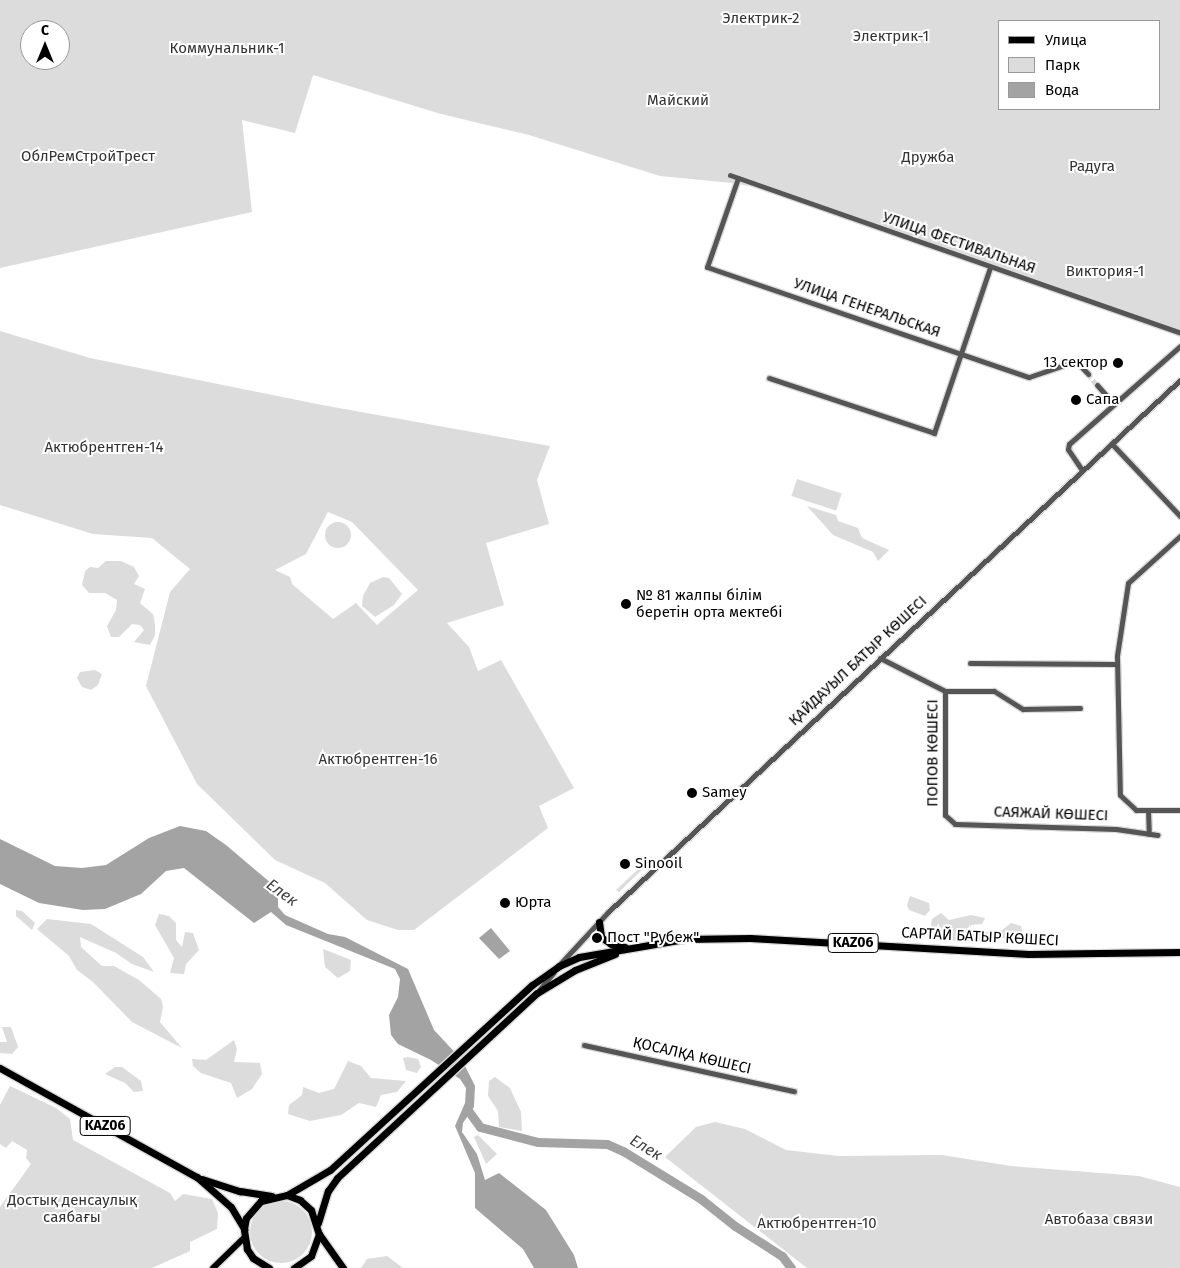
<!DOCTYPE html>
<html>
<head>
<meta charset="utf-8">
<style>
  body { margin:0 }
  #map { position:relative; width:1180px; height:1268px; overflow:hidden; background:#fff; font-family:"Fira Sans",sans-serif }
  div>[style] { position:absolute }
  .green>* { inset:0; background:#dcdcdc; transform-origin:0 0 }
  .round { border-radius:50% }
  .water>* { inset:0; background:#a3a3a3 }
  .river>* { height:9px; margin:-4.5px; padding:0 4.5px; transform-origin:4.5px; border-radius:4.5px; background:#a3a3a3 }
  .minor-tunnel>* { height:5px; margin-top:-2.5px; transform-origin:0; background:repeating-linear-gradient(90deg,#d9d9d9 0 5px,transparent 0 7.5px) }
  .roads { filter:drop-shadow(1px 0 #dbdbdb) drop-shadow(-1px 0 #dbdbdb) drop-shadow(0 1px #dbdbdb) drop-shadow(0 -1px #dbdbdb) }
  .minor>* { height:5px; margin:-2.5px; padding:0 2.5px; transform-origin:2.5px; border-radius:2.5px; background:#555 }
  .major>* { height:6px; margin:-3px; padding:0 3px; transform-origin:3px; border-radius:3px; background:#000 }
  .highway>* { height:7px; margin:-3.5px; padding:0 3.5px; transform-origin:3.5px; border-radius:3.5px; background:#000 }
  .dots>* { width:14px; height:14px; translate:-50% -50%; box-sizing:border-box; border:2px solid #fff; border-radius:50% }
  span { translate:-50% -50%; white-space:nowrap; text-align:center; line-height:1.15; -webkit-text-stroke:4px #fff; paint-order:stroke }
  .shield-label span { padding:1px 4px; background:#fff; border:1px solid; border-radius:4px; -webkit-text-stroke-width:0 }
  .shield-label { font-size:14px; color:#000; font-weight:700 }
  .park-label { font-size:15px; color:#333 }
  .street-label { font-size:15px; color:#000 }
  .poi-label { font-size:15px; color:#000 }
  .right { translate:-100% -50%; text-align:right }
  .left { translate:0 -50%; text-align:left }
  .water-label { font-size:16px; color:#444; font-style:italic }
  .legend { position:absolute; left:998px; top:20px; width:162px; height:90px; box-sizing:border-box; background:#fff; border:1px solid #999; margin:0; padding:6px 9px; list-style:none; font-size:15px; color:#000 }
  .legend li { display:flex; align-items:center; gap:10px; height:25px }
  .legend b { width:25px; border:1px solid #999 }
  .north { position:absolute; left:20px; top:20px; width:50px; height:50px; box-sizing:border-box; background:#fff; border:1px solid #999; border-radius:50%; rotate:0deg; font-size:14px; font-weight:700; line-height:20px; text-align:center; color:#000 }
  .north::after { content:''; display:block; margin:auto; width:18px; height:22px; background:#000; clip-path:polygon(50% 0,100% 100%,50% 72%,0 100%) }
</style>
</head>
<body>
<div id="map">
  <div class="green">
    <i style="clip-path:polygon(evenodd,0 0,1180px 0,1180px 333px,784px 192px,732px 183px,660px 176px,529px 135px,441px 114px,313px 75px,295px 133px,242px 120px,252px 212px,0 268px,0 0,999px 21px,1159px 21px,1159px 109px,999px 109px,999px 21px,0 0,30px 30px,60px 30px,60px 60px,30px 60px,30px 30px)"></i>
    <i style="clip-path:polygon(evenodd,0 331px,90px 358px,322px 405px,550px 446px,537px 480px,549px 524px,486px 543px,504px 605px,447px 623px,469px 647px,478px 671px,501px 660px,574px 788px,539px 806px,548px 828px,414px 930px,398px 930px,367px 920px,325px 883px,275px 860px,197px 784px,146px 686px,170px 592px,190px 569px,152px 538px,93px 534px,0 505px,0 331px,328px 512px,352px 522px,418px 590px,377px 625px,356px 603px,333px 619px,292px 584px,290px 577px,275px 570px,306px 554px,328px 512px)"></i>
    <i style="left:797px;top:479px;width:47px;height:18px;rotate:18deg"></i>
    <i style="clip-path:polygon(807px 506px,836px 515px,838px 521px,858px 528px,862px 538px,889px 550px,878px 561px,873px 552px,833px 535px)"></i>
    <i class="round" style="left:325px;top:522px;width:26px;height:26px"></i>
    <i style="clip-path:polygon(106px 561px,121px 561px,134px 567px,139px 576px,134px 584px,145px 589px,140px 603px,153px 614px,155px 624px,155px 635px,150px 645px,134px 642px,144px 630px,140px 625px,132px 624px,119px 637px,111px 637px,107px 626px,116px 610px,117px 600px,105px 593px,89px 593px,82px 585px,85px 571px,90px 567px,98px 568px)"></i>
    <i style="clip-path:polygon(383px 577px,389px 578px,402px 594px,394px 605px,375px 617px,362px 606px,363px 596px,370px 583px)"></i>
    <i style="clip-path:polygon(95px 670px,102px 674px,98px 685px,91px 690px,82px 687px,77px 678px,80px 672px)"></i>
    <i style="clip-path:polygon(651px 857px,653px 859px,619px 892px,616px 890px)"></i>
    <i style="clip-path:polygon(910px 896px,929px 903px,930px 910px,925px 916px,909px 910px,907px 905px)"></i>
    <i style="clip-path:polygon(16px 910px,22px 911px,35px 923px,32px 930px,16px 916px)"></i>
    <i style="clip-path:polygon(941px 913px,949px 920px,971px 915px,985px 918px,982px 924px,971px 925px,970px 928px,989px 933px,992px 936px,989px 942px,955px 941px,944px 938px,941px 932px,932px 930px,931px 924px,932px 919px)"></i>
    <i style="clip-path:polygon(159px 914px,169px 916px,176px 923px,176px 940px,182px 947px,185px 932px,193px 933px,199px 950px,186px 964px,184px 974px,170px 973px,174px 958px,155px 925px)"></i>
    <i style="clip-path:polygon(47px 919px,91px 924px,143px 957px,154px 972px,132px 964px,116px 953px,80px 937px,81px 947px,102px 966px,114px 966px,139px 980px,161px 999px,163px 1007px,160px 1022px,182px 1048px,132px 1022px,93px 982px,77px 970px,69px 956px,37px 929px)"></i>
    <i style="clip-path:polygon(1011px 923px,1021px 926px,1023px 934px,1017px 941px,997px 937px,996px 935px)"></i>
    <i style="clip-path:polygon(323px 949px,351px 960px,350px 971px,338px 978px,325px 967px)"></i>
    <i style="clip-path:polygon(2px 1027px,11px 1027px,18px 1047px,12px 1054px,0 1053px,0 1042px,7px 1042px)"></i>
    <i style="clip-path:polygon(234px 1040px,237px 1049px,234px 1062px,260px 1063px,262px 1074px,252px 1089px,237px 1098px,231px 1083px,201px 1073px,193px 1066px,192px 1059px,206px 1060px)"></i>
    <i style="clip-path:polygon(408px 1057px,418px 1059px,421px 1067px,417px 1073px,406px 1070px,403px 1058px)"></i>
    <i style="clip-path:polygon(348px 1061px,361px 1066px,371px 1078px,406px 1081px,397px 1092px,381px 1095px,376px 1107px,359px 1103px,341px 1115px,310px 1121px,288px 1114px,289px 1105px,302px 1095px,303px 1087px,319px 1093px,334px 1089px)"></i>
    <i style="clip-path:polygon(115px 1067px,122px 1067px,141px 1081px,143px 1091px,134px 1092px,125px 1083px,105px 1074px)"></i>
    <i style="clip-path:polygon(495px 1077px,510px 1088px,521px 1112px,522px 1131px,499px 1127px,498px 1111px,488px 1096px,489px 1081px)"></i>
    <i style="clip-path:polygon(10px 1086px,56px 1108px,70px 1119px,73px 1140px,170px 1193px,175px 1201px,183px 1194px,212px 1199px,218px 1213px,217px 1229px,190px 1242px,190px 1251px,152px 1268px,0 1268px,0 1207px,31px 1164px,26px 1158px,27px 1150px,12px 1141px,6px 1148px,0 1144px,0 1105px)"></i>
    <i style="clip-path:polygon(715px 1122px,745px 1129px,786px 1150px,838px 1156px,942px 1155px,1011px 1166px,1139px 1176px,1180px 1187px,1180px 1268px,807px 1268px,665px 1157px,696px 1127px)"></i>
    <i style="clip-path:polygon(478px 1135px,497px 1154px,486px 1164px,474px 1137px)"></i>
    <i class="round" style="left:250px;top:1201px;width:62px;height:62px"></i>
    <i style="clip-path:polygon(387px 1256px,403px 1268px,361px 1268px,367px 1259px)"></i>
  </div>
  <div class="water">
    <i style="clip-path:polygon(180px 826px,206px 831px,226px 845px,278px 889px,278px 907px,285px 915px,328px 934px,345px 937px,408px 969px,434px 1030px,462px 1060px,475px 1086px,474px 1107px,463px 1123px,462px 1132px,477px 1154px,485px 1180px,499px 1173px,546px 1210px,574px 1255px,578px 1268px,534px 1268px,523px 1249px,475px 1208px,475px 1173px,455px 1126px,465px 1103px,466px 1088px,460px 1079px,431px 1060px,398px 1044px,391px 1035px,389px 1015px,398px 997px,400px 979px,395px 969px,286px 925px,271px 912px,254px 923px,184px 868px,166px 871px,141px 894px,105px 909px,83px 910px,39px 903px,0 884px,0 839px,55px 866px,82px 868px,106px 865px,149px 838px)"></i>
    <i style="clip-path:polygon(491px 928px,510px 951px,499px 959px,479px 938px)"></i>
  </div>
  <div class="river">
    <i style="left:467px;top:1109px;width:22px;rotate:54deg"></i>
    <i style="left:480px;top:1127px;width:60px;rotate:14.5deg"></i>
    <i style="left:538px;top:1142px;width:69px;rotate:1.7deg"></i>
    <i style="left:607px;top:1144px;width:17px;rotate:24deg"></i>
    <i style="left:623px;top:1151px;width:92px;rotate:31.6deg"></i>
    <i style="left:701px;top:1199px;width:43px;rotate:38.5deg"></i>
    <i style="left:735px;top:1226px;width:56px;rotate:32.6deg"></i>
    <i style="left:782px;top:1256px;width:15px;rotate:53deg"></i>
  </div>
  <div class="minor-tunnel">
    <i style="left:1088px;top:374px;width:14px;rotate:51deg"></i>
  </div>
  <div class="roads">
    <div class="minor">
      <i style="left:730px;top:175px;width:477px;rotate:19.3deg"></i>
      <i style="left:738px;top:178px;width:94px;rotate:109.2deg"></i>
      <i style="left:707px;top:267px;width:340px;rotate:18.9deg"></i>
      <i style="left:1029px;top:377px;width:50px;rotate:-18.8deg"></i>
      <i style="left:1076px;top:361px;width:18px;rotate:47deg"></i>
      <i style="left:769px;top:378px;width:174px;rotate:18.4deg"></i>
      <i style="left:934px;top:433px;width:174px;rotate:-71.3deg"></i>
      <i style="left:1097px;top:385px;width:25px;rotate:48deg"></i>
      <i style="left:1112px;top:444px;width:99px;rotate:46.6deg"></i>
      <i style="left:1082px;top:470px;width:25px;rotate:-124deg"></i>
      <i style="left:1068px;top:449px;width:5px;rotate:-79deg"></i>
      <i style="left:1069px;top:444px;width:148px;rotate:-41.4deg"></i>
      <i style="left:1180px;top:536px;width:70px;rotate:137.9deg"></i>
      <i style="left:1128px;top:583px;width:74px;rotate:98.6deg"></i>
      <i style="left:1117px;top:656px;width:139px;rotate:88.8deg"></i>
      <i style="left:1120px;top:795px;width:22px;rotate:43deg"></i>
      <i style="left:1136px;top:810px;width:44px"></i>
      <i style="left:880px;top:658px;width:73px;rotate:26.9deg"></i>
      <i style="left:945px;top:691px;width:49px"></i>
      <i style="left:994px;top:691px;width:34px;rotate:32deg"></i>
      <i style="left:1023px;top:709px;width:57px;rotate:-1deg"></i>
      <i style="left:970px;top:663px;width:147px;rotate:0.4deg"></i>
      <i style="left:945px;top:691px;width:124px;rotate:90deg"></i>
      <i style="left:945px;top:815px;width:13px;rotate:42deg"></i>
      <i style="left:955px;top:824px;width:161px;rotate:1.8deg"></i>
      <i style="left:1116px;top:829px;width:42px;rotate:8.1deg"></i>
      <i style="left:1148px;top:810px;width:24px;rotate:88deg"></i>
      <i style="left:559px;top:965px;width:72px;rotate:-47.2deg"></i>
      <i style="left:608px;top:912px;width:781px;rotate:-42.92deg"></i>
      <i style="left:539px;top:990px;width:23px;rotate:-50deg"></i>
      <i style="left:584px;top:1045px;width:215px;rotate:12.4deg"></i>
    </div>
    <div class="major">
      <i style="left:213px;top:1268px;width:43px;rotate:-44.1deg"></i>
    </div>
    <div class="highway">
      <i style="left:599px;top:922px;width:15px;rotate:82deg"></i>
      <i style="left:601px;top:937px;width:12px;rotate:35deg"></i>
      <i style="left:611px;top:944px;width:14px;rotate:12deg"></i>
      <i style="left:0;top:1068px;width:225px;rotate:29deg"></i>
      <i style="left:197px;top:1177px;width:45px;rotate:41.4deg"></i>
      <i style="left:231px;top:1207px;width:26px;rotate:59deg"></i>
      <i style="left:202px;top:1179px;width:40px;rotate:18deg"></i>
      <i style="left:240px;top:1191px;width:32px;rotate:9deg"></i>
      <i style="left:287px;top:1195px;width:50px;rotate:-30.2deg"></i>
      <i style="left:330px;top:1170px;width:274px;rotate:-42.5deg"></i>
      <i style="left:532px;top:985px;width:33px;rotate:-35deg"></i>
      <i style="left:559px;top:966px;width:22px;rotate:-24deg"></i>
      <i style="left:579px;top:957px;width:107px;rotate:-9.7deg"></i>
      <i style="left:684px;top:939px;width:66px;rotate:-0.9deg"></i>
      <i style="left:750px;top:938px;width:279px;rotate:3.3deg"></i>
      <i style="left:1029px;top:954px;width:151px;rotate:-0.8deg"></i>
      <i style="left:318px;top:1223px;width:34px;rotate:-73deg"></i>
      <i style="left:328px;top:1191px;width:16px;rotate:-55deg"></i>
      <i style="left:337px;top:1178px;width:272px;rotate:-42.8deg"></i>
      <i style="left:537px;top:993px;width:44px;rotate:-31.2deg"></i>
      <i style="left:575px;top:970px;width:43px;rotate:-21.8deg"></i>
      <i style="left:319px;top:1234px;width:42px;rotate:54.8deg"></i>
      <i style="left:269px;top:1268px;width:19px;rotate:-148deg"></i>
      <i style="left:253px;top:1258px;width:11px;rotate:-124deg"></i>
      <i style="left:247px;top:1249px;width:20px;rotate:-99deg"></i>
      <i style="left:244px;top:1229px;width:11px;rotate:-80deg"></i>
      <i style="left:246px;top:1218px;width:23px;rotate:-49deg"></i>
      <i style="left:261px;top:1201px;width:27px;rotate:-13deg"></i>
      <i style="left:287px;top:1195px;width:14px;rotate:21deg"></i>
      <i style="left:300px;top:1200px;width:15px;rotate:42deg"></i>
      <i style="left:311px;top:1210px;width:25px;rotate:72deg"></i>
      <i style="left:319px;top:1234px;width:23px;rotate:110deg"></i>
      <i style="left:311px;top:1256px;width:21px;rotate:145deg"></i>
    </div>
  </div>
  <div class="dots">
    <i style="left:1118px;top:363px;background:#000"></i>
    <i style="left:1076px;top:400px;background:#000"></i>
    <i style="left:626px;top:604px;background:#000"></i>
    <i style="left:692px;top:793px;background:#000"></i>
    <i style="left:625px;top:864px;background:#000"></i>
    <i style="left:505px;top:903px;background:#000"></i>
    <i style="left:597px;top:938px;background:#000"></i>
  </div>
  <div class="shield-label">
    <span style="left:853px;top:943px">KАZ06</span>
    <span style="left:105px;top:1126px">KАZ06</span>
  </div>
  <div class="park-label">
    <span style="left:761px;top:19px">Электрик-2</span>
    <span style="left:891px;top:37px">Электрик-1</span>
    <span style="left:227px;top:49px">Коммунальник-1</span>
    <span style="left:678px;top:101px">Майский</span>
    <span style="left:88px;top:157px">ОблРемСтройТрест</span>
    <span style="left:928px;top:158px">Дружба</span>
    <span style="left:1092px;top:167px">Радуга</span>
    <span style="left:1105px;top:272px">Виктория-1</span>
    <span style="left:104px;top:448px">Актюбрентген-14</span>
    <span style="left:378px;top:760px">Актюбрентген-16</span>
    <span style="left:72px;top:1209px">Достық денсаулық<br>саябағы</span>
    <span style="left:1099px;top:1220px">Автобаза связи</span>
    <span style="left:817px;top:1224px">Актюбрентген-10</span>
  </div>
  <div class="street-label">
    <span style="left:959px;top:243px;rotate:19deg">УЛИЦА ФЕСТИВАЛЬНАЯ</span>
    <span style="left:867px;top:308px;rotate:19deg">УЛИЦА ГЕНЕРАЛЬСКАЯ</span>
    <span style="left:858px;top:661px;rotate:-43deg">ҚАЙДАУЫЛ БАТЫР КӨШЕСІ</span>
    <span style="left:933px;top:753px;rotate:-90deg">ПОПОВ КӨШЕСІ</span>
    <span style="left:1051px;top:814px;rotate:2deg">САЯЖАЙ КӨШЕСІ</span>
    <span style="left:980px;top:937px;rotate:3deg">САРТАЙ БАТЫР КӨШЕСІ</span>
    <span style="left:692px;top:1056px;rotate:13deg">ҚОСАЛҚА КӨШЕСІ</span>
  </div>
  <div class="poi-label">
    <span class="right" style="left:1108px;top:363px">13 сектор</span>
    <span class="left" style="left:1086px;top:400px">Сапа</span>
    <span class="left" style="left:636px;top:604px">№ 81 жалпы білім<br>беретін орта мектебі</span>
    <span class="left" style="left:702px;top:793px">Samey</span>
    <span class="left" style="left:635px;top:864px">Sinooil</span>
    <span class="left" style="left:515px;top:903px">Юрта</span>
    <span class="left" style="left:607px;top:938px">Пост "Рубеж"</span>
  </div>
  <div class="water-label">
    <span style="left:282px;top:893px;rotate:36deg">Елек</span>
    <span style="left:646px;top:1148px;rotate:31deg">Елек</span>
  </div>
  <ul class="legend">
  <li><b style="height:6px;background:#000"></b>Улица</li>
  <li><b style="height:14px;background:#dcdcdc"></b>Парк</li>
  <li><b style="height:14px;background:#a3a3a3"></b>Вода</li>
  </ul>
  <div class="north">С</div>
</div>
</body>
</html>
